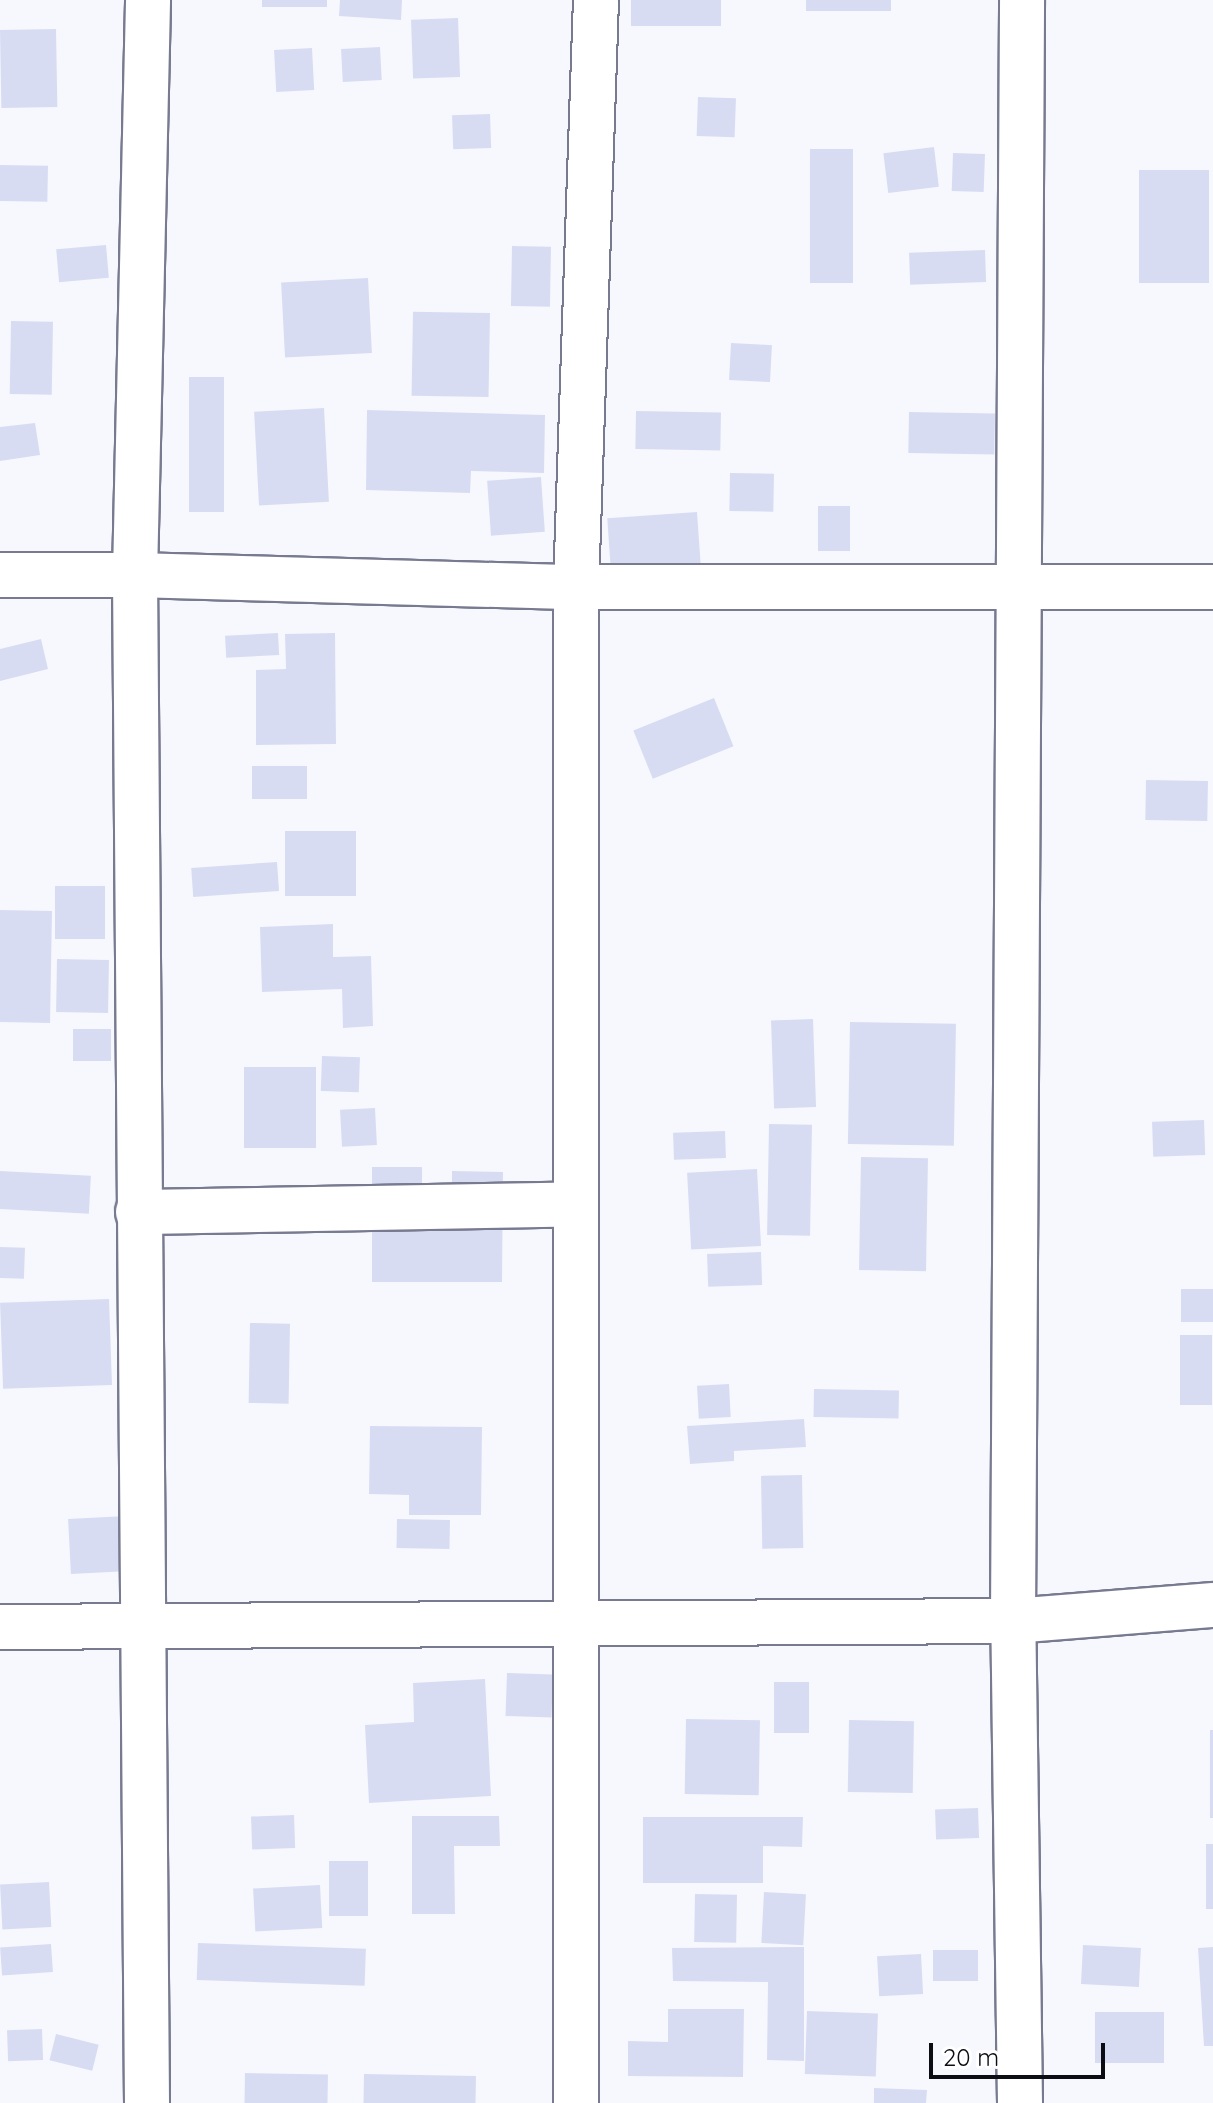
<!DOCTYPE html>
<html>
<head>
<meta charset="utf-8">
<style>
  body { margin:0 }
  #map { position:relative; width:1213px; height:2103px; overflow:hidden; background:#f7f8fd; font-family:Quicksand,sans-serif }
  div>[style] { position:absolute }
  .building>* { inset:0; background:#d8dcf3; transform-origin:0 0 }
  .roads { filter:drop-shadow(2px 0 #787b90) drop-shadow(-2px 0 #787b90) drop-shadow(0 2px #787b90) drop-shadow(0 -2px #787b90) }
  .street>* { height:44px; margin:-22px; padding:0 22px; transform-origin:22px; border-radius:22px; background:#fff }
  span { translate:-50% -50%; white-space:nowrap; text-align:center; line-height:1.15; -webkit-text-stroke:8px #fff; paint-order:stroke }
  .scale { position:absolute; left:929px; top:2043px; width:176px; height:36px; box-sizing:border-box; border:4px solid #0c0d14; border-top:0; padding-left:10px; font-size:24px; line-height:28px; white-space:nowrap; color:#0c0d14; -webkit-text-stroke:6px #fff; paint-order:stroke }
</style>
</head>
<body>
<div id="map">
  <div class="building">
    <i style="left:262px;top:0;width:65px;height:7px"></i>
    <i style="clip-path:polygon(340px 0,402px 0,401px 20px,339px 16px)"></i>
    <i style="left:631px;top:0;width:90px;height:26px"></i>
    <i style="left:806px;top:0;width:85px;height:11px"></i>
    <i style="left:458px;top:18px;width:59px;height:47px;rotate:88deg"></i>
    <i style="left:56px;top:29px;width:78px;height:56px;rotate:89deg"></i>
    <i style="left:380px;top:47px;width:33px;height:39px;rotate:87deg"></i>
    <i style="left:312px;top:48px;width:42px;height:38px;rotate:87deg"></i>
    <i style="left:698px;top:97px;width:38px;height:39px;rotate:2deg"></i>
    <i style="left:490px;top:114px;width:34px;height:38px;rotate:88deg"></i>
    <i style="left:934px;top:147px;width:40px;height:51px;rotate:83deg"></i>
    <i style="left:853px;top:149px;width:134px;height:43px;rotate:90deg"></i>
    <i style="left:953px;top:153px;width:32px;height:38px;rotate:2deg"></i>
    <i style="left:0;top:165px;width:48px;height:36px;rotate:1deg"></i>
    <i style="left:1139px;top:170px;width:70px;height:113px"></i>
    <i style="left:106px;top:245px;width:33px;height:50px;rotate:85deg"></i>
    <i style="left:512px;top:246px;width:39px;height:60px;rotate:1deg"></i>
    <i style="left:985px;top:250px;width:32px;height:76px;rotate:88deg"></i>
    <i style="left:368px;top:278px;width:75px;height:87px;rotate:87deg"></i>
    <i style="left:490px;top:313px;width:84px;height:77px;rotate:91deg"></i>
    <i style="left:11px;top:321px;width:42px;height:73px;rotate:1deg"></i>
    <i style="left:731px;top:343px;width:41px;height:37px;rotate:3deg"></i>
    <i style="left:189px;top:377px;width:35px;height:135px"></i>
    <i style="left:324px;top:408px;width:94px;height:70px;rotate:87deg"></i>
    <i style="clip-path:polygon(367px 410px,545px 415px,544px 473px,471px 471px,470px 493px,366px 490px)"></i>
    <i style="left:636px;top:411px;width:85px;height:38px;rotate:1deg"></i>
    <i style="left:909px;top:412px;width:86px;height:41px;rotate:1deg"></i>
    <i style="clip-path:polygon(35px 423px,40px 455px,0 461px,0 427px)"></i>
    <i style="left:730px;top:473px;width:44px;height:38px;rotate:1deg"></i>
    <i style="left:541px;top:477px;width:55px;height:54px;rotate:86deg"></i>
    <i style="left:818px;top:506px;width:32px;height:45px"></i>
    <i style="left:697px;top:512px;width:62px;height:90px;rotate:86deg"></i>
    <i style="left:278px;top:633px;width:22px;height:53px;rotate:87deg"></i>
    <i style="clip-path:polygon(335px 633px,336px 744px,256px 745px,256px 670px,286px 669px,285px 634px)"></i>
    <i style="clip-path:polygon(41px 639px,48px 669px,0 681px,0 649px)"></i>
    <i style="left:714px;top:698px;width:52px;height:87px;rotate:68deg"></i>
    <i style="left:307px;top:766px;width:33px;height:55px;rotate:90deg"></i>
    <i style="left:1146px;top:780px;width:62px;height:40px;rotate:1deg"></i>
    <i style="left:285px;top:831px;width:71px;height:65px"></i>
    <i style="left:277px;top:862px;width:29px;height:86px;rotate:86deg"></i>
    <i style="left:55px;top:886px;width:50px;height:53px"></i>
    <i style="left:0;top:910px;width:52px;height:112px;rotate:1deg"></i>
    <i style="clip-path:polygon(333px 924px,333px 957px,371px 956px,373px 1026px,343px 1028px,342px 989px,262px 992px,260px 927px)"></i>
    <i style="left:57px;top:959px;width:52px;height:53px;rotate:1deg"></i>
    <i style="left:813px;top:1019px;width:88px;height:42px;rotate:88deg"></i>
    <i style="left:850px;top:1022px;width:106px;height:122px;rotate:1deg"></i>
    <i style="left:73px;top:1029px;width:38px;height:32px"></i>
    <i style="left:322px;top:1056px;width:38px;height:35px;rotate:2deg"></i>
    <i style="left:244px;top:1067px;width:72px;height:81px"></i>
    <i style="left:375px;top:1108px;width:37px;height:35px;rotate:87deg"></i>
    <i style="left:1204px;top:1120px;width:35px;height:52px;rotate:88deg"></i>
    <i style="left:769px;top:1124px;width:43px;height:111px;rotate:1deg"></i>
    <i style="left:725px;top:1131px;width:27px;height:52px;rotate:88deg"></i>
    <i style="left:861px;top:1157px;width:67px;height:113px;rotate:1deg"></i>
    <i style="clip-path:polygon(372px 1167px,422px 1167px,422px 1217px,452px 1217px,452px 1171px,503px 1172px,502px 1282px,372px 1282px)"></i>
    <i style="left:757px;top:1169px;width:77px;height:70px;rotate:87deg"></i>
    <i style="left:0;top:1171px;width:91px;height:38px;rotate:3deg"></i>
    <i style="left:0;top:1247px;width:25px;height:31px;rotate:2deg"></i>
    <i style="left:761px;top:1252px;width:33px;height:54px;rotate:88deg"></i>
    <i style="left:1181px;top:1289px;width:32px;height:33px"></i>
    <i style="left:109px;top:1299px;width:86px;height:109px;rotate:88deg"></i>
    <i style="left:250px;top:1323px;width:40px;height:80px;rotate:1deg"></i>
    <i style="left:1180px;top:1335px;width:32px;height:70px"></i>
    <i style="left:729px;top:1384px;width:33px;height:32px;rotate:87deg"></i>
    <i style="left:814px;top:1389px;width:85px;height:28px;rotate:1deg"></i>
    <i style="clip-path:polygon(804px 1419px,806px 1447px,734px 1451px,734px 1461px,690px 1464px,687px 1426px)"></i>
    <i style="clip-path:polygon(370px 1426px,482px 1427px,481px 1515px,409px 1515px,409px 1495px,369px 1494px)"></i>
    <i style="left:802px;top:1475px;width:73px;height:41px;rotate:89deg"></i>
    <i style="left:126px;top:1516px;width:55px;height:58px;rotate:87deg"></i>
    <i style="left:397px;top:1519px;width:53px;height:29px;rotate:1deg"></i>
    <i style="left:507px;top:1673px;width:46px;height:43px;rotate:2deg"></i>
    <i style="clip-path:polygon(485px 1679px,491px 1796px,369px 1803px,365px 1725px,414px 1722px,413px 1683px)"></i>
    <i style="left:809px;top:1682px;width:51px;height:35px;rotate:90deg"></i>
    <i style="left:686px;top:1719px;width:74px;height:75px;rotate:1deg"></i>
    <i style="left:849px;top:1720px;width:65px;height:72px;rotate:1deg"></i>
    <i style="left:1210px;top:1730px;width:3px;height:88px"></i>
    <i style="left:978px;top:1808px;width:30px;height:43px;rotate:88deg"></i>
    <i style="left:294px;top:1815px;width:33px;height:43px;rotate:88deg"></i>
    <i style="clip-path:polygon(412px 1816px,499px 1816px,500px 1846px,454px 1846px,455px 1914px,412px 1914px)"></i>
    <i style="clip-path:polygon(643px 1817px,803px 1817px,802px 1847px,763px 1846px,763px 1883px,643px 1883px)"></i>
    <i style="left:1206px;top:1844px;width:7px;height:65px"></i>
    <i style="left:329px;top:1861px;width:39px;height:55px"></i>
    <i style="left:49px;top:1882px;width:45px;height:49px;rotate:87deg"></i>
    <i style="left:320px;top:1885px;width:43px;height:67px;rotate:87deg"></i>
    <i style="left:764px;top:1892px;width:42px;height:51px;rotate:3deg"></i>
    <i style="left:695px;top:1894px;width:42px;height:48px;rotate:1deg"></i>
    <i style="left:198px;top:1943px;width:168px;height:37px;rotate:2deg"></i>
    <i style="left:51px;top:1944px;width:28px;height:51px;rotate:86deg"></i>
    <i style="left:1083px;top:1945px;width:58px;height:39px;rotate:3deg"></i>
    <i style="clip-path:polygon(804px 1947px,804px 2061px,767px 2060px,768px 1982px,673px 1981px,672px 1948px)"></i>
    <i style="clip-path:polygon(1213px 1947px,1213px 2046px,1204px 2046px,1198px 1948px)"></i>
    <i style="left:933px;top:1950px;width:45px;height:31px"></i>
    <i style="left:921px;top:1954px;width:40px;height:44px;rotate:87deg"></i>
    <i style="clip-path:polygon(668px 2009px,744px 2009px,743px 2077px,628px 2076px,628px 2041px,668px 2042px)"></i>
    <i style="left:807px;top:2011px;width:71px;height:63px;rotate:2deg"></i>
    <i style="left:1095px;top:2012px;width:69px;height:51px"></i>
    <i style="left:42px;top:2029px;width:31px;height:35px;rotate:88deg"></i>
    <i style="left:56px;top:2034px;width:44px;height:27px;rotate:14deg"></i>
    <i style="left:245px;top:2073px;width:83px;height:30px;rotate:1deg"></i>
    <i style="left:364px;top:2074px;width:112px;height:29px;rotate:1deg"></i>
    <i style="clip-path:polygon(874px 2088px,927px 2090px,926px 2103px,874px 2103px)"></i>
  </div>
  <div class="roads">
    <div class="street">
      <i style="left:0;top:575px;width:135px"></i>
      <i style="left:135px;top:575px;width:441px;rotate:1.6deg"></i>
      <i style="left:576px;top:587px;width:637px"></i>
      <i style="left:138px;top:1212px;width:438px;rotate:-1deg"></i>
      <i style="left:0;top:1627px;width:1013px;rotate:-0.34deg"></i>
      <i style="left:1013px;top:1621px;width:201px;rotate:-4.6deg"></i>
      <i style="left:147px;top:2103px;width:1528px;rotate:-90.45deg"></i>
      <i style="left:135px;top:575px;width:575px;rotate:-88.7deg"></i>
      <i style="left:576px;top:2103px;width:1516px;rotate:-90deg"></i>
      <i style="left:576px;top:587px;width:587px;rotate:-88.05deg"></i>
      <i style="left:1020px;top:2103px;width:482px;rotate:-90.8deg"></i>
      <i style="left:1013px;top:1621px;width:1621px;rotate:-89.68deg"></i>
    </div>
  </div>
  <div class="scale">20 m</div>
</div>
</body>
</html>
